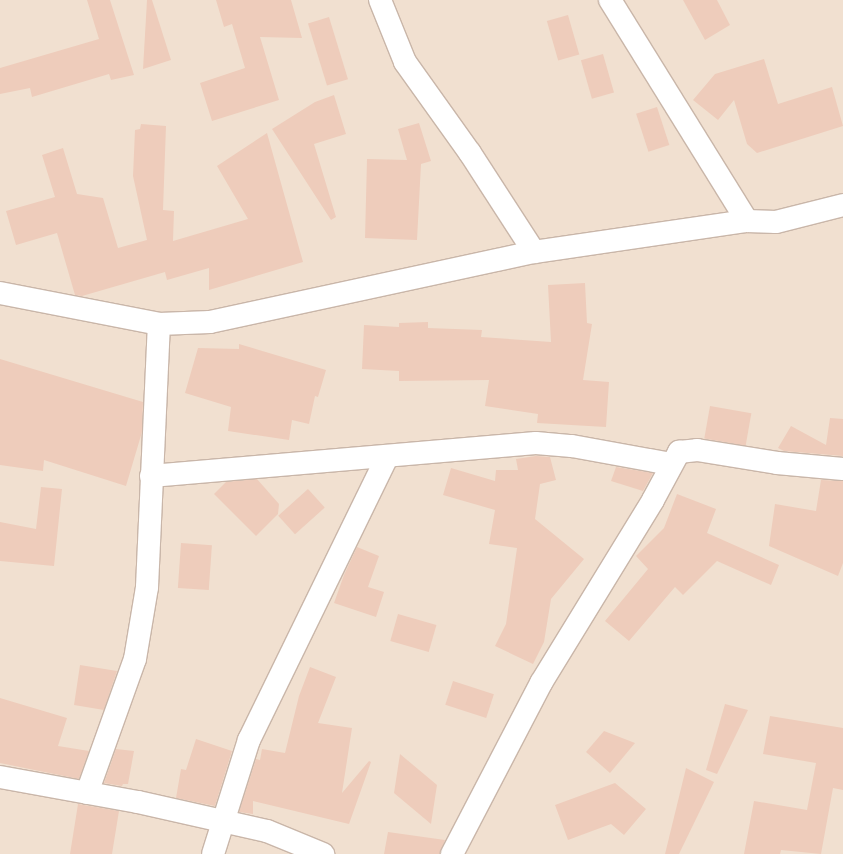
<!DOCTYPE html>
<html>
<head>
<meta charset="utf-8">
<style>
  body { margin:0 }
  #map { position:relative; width:843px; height:854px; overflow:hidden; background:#faefe1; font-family:"Nunito Sans",sans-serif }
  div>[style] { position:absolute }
  .residential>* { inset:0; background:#f1e0d0; transform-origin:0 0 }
  .building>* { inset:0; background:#ecb; transform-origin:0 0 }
  .roads { filter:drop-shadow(1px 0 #c9b6a9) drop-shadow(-1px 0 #c9b6a9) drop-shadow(0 1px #c9b6a9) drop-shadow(0 -1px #c9b6a9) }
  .minor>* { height:22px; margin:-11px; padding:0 11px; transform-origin:11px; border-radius:11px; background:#fff }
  span { translate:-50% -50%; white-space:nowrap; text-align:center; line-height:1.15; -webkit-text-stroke:3px #fef3e7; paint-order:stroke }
</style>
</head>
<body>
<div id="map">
  <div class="residential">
    <i style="left:0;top:0;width:843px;height:854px"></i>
  </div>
  <div class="building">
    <i style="clip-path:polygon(87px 0,110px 0,134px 75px,111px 80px,109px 74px,32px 97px,30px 88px,0 94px,0 68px,99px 39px)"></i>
    <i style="clip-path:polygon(147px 0,152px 0,171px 60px,143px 69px)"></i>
    <i style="clip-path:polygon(216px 0,291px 0,302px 38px,260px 37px,279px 100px,212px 121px,200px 83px,245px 68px,232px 24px,224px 27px)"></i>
    <i style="clip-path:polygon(683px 0,717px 0,730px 25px,705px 40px)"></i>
    <i style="left:568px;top:15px;width:41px;height:22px;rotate:74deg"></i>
    <i style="left:329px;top:17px;width:65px;height:22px;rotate:73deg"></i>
    <i style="left:603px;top:54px;width:40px;height:23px;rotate:74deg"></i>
    <i style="clip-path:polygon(764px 59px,778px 104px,832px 87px,843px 126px,757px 153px,747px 144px,734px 100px,718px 120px,693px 100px,715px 74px)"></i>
    <i style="clip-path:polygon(334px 95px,346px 134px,314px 144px,336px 217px,331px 220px,272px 129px,315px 102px)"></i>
    <i style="left:657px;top:107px;width:40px;height:22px;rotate:72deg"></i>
    <i style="clip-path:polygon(419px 123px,431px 161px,421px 164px,417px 240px,365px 238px,367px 159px,407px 160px,398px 129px)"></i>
    <i style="clip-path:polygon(141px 124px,166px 126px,163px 210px,174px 211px,173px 241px,248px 219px,217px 166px,267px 133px,303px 262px,209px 290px,209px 268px,167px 280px,165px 272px,82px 296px,75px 295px,57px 233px,16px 245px,6px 211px,55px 197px,42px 155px,63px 148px,77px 194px,103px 198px,118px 248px,147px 240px,133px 176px,135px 130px,140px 129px)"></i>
    <i style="clip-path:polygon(585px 283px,587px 323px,592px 324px,583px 380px,609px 382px,606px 427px,537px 423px,538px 414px,485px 406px,489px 380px,399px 381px,399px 371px,362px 369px,364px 325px,399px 327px,399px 323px,428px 322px,428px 328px,482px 330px,481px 337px,551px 342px,548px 285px)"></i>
    <i style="clip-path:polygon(239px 344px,326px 370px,318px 397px,315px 396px,309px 424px,292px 420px,289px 440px,228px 431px,231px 407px,185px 393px,198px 348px,239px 349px)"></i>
    <i style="clip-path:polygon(0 359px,143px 402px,142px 432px,126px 486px,44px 460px,43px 471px,0 465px)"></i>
    <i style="left:710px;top:406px;width:42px;height:33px;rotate:10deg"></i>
    <i style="clip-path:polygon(830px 418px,843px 419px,843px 456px,784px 451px,778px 448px,791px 426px,826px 445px)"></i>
    <i style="clip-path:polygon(536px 456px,550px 457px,556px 480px,540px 484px,535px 519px,584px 559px,551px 599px,544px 642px,533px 664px,495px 646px,506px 624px,517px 548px,489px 544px,495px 510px,443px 495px,451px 468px,495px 481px,496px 470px,518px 470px,516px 459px)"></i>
    <i style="clip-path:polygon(616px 467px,653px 473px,643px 491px,611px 481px)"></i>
    <i style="clip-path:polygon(257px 479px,279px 504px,278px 514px,256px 536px,214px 494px,226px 482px)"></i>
    <i style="clip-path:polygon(821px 480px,843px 481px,843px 563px,838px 576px,769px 546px,775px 504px,816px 511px)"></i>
    <i style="clip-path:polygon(41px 487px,62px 489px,54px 566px,0 561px,0 522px,36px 529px)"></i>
    <i style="left:308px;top:489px;width:25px;height:40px;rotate:48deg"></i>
    <i style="clip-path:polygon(677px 494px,716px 509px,707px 533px,779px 565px,771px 585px,717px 561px,683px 595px,675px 587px,629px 641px,605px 621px,648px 569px,636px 556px,664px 528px)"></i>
    <i style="left:181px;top:543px;width:31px;height:45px;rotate:4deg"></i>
    <i style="clip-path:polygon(357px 547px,379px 556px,368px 587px,384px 592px,376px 617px,334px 603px,344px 575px)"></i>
    <i style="left:398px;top:614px;width:40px;height:28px;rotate:16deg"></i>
    <i style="clip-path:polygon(80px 665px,117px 671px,104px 710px,74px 705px)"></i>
    <i style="clip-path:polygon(310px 667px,336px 677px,318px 723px,352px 728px,342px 793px,369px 761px,371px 762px,349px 824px,253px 801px,253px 814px,239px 812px,256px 759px,260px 760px,262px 749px,285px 753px,299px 696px)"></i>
    <i style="left:453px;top:681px;width:43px;height:25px;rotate:18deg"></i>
    <i style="clip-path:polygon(0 698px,67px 718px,58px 746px,89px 751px,79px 779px,0 763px)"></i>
    <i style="clip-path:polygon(725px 704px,748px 710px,717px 774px,706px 770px)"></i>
    <i style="clip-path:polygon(770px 716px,843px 728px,843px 790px,833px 788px,821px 854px,781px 850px,780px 854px,744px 854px,754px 801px,807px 810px,816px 763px,763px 754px)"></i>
    <i style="clip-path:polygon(604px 731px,635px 743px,610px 773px,586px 752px)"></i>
    <i style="clip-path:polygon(196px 739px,232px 751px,215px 806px,176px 798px,181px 769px,186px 770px)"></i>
    <i style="clip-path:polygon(116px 749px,134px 751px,128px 784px,123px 784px,122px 786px,104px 783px)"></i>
    <i style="clip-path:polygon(400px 754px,437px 785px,431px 824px,394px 793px)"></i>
    <i style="clip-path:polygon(686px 768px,714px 782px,679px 854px,665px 854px)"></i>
    <i style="clip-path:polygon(615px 783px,646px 809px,624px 835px,611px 824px,568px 840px,555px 805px)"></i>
    <i style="clip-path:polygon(78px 804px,119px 811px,112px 854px,70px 854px)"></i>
    <i style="clip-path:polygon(388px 832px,445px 840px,440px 854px,384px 854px)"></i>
  </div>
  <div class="roads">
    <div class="minor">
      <i style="left:380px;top:0;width:67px;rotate:68deg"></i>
      <i style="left:405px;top:62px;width:112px;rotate:54.5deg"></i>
      <i style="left:470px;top:153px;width:118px;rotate:57.1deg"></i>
      <i style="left:610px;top:0;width:260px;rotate:58.2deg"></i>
      <i style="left:0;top:293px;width:162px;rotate:11deg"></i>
      <i style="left:159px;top:324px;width:51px;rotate:-2.2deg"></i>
      <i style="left:210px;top:322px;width:331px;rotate:-12.2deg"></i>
      <i style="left:534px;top:252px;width:215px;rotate:-8.3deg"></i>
      <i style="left:747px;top:221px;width:29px;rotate:2deg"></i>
      <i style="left:776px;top:222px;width:69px;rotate:-14.2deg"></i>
      <i style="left:151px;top:476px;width:386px;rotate:-4.9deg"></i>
      <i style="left:536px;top:443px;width:36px;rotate:5deg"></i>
      <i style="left:572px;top:446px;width:101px;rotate:10.3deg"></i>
      <i style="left:0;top:777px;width:140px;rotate:10.3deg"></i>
      <i style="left:138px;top:802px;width:132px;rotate:12.7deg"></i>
      <i style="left:267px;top:831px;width:61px;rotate:22.3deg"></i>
      <i style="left:87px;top:793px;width:142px;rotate:-70.3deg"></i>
      <i style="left:135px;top:659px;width:73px;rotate:-80.5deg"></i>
      <i style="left:147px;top:587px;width:263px;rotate:-87.4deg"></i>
      <i style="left:213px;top:854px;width:120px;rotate:-72.5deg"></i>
      <i style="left:249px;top:740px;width:315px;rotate:-64deg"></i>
      <i style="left:452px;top:854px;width:193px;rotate:-62.5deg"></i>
      <i style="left:541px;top:683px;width:215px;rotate:-58.5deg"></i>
      <i style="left:653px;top:500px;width:55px;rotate:-61.6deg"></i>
      <i style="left:679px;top:452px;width:18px;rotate:-6deg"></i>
      <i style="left:697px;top:450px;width:81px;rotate:9.2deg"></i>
      <i style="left:777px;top:463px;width:66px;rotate:5.2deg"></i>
    </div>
  </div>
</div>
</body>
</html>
